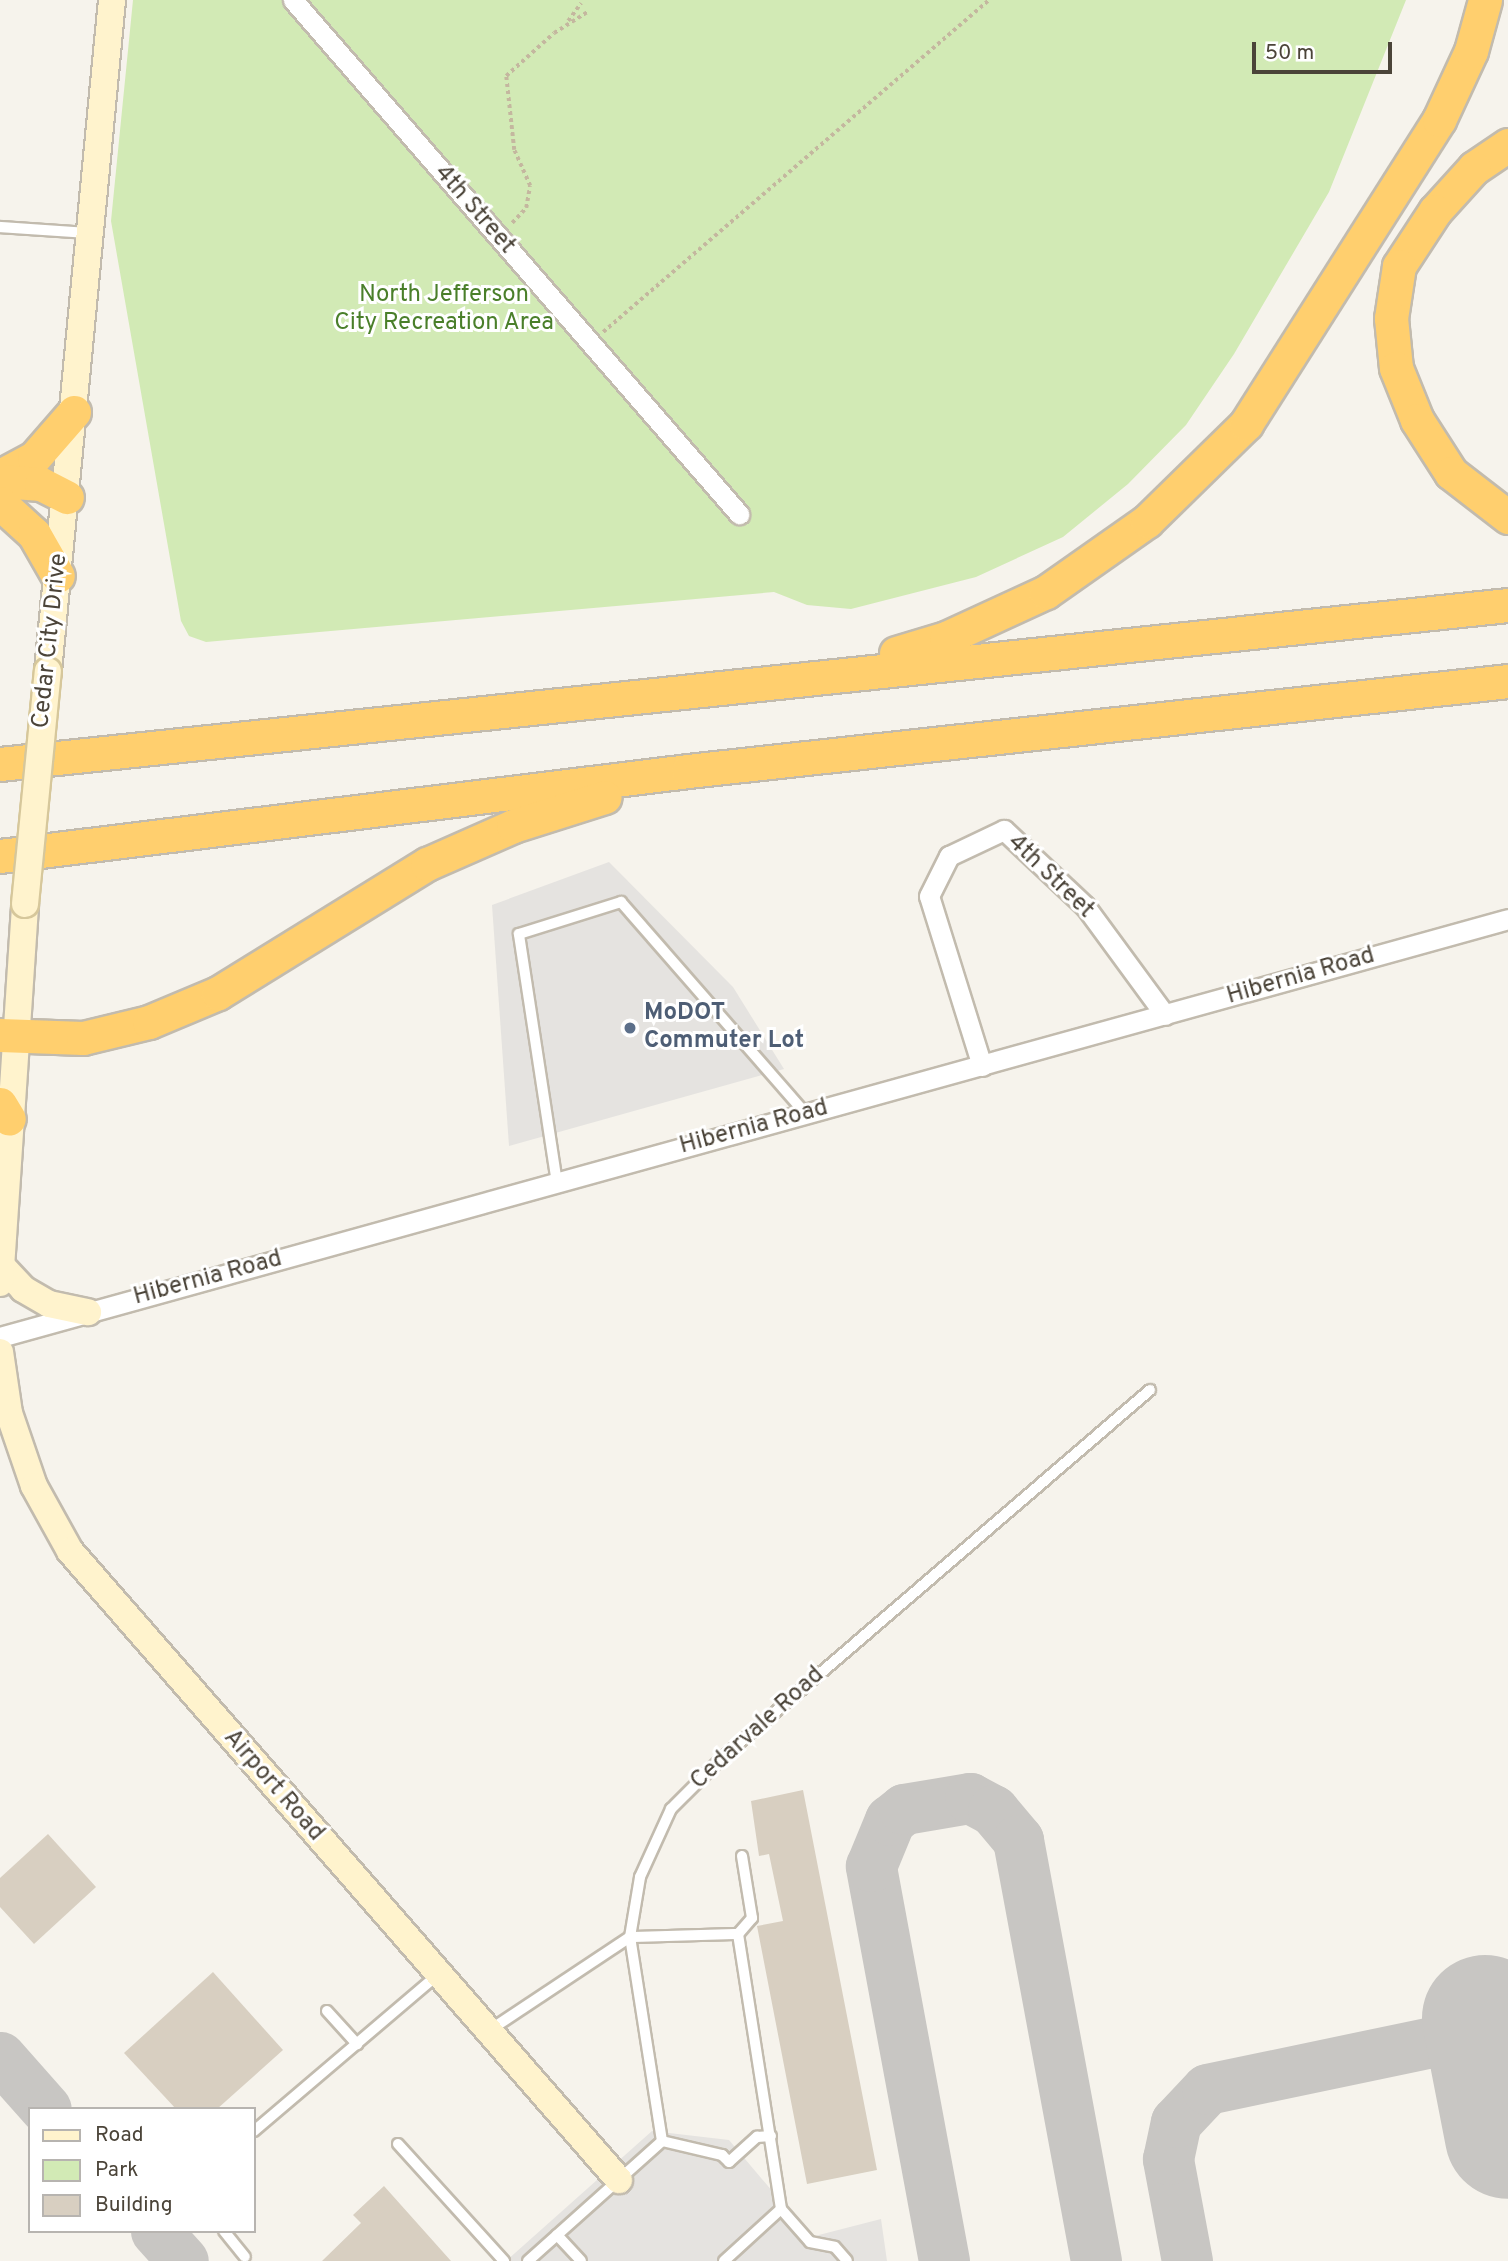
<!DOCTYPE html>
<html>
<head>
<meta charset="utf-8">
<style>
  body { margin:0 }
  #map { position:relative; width:1508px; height:2261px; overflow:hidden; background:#f6f3ec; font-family:Overpass,sans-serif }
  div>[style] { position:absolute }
  .green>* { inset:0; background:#d2eab5 }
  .parking>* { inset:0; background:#e5e3e0 }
  .taxiway>* { height:51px; margin:-25.5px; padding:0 25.5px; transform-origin:25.5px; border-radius:25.5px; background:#c8c6c3 }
  .runway>* { height:126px; margin:-63px; padding:0 63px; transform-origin:63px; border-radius:63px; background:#c8c6c3 }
  .building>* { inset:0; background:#d8cfc1 }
  .path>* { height:3.5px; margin-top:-1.75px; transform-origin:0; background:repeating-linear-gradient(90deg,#c4b79f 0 3.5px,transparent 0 7px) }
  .roads { filter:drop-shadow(2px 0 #c2bbae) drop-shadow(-2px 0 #c2bbae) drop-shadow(0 2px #c2bbae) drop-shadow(0 -2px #c2bbae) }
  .lane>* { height:10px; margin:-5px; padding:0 5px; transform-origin:5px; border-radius:5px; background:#fff }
  .street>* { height:19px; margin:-9.5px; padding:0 9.5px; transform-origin:9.5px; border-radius:9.5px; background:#fff }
  .secondary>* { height:26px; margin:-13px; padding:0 13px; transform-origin:13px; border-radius:13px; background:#fff3cd }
  .highway>* { height:33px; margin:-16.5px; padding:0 16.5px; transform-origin:16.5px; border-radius:16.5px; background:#ffcf6e }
  .bridges { filter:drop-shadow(2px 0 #d6c79b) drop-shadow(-2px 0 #d6c79b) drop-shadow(0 2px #d6c79b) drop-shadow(0 -2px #d6c79b) }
  .secondary-bridge>* { height:26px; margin:-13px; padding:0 13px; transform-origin:13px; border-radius:13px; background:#fff3cd }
  .dots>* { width:19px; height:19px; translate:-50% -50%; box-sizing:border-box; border:4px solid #fff; border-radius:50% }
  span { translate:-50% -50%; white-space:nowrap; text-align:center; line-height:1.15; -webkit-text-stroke:6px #fff; paint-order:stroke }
  .street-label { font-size:24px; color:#4b4439 }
  .park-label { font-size:24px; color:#4a7f2a }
  .service-label { font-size:24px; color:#4e5e75; font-weight:700 }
  .left { translate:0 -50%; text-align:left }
  .legend { position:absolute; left:28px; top:2107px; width:228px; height:126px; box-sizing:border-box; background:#fff; border:2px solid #b7b4b0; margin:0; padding:9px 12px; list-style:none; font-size:21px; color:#4b4439 }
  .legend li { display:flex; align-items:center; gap:14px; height:35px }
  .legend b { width:35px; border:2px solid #b7b4b0 }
  .scale { position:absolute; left:1252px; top:42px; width:140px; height:32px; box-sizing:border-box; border:4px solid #4b4439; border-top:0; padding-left:9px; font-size:21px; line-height:24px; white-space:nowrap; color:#4b4439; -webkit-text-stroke:5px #fff; paint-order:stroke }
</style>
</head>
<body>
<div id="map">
  <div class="green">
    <i style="clip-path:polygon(133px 0,1406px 0,1329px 192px,1234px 354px,1186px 425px,1128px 484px,1063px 537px,976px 577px,851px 609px,807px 605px,774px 592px,206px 642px,189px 636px,181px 621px,111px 221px)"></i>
  </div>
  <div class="parking">
    <i style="clip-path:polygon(609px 862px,733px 987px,784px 1069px,509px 1146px,492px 905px)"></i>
    <i style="clip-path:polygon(652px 2131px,729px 2140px,811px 2237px,881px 2219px,887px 2261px,506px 2261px)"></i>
  </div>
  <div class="taxiway">
    <i style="left:0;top:2057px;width:69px;rotate:48.5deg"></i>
    <i style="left:156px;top:2231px;width:40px;rotate:48deg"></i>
    <i style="left:944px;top:2261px;width:402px;rotate:-100.5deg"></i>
    <i style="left:871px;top:1866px;width:50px;rotate:-67.6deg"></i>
    <i style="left:890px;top:1820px;width:18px;rotate:-38deg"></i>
    <i style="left:904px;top:1809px;width:67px;rotate:-9.5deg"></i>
    <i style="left:970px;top:1798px;width:26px;rotate:28deg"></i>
    <i style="left:993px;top:1810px;width:39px;rotate:50deg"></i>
    <i style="left:1018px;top:1840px;width:428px;rotate:79.5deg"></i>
    <i style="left:1187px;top:2261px;width:104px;rotate:-100.6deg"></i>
    <i style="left:1168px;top:2159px;width:38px;rotate:-78deg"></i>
    <i style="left:1176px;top:2122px;width:45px;rotate:-46.8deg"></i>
    <i style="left:1207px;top:2089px;width:288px;rotate:-11.8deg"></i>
  </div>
  <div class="runway">
    <i style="left:1485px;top:2018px;width:120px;rotate:79deg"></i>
  </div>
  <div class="building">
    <i style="clip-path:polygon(803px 1790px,877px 2170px,807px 2184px,757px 1926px,783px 1921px,769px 1854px,759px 1856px,751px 1801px)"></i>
    <i style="clip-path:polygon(48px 1834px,96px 1887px,34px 1944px,0 1907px,0 1878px)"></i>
    <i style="clip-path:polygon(213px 1972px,283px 2050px,217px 2109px,176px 2109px,124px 2053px)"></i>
    <i style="clip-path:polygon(384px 2186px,451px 2261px,322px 2261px,361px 2223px,353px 2215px)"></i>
  </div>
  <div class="path">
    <i style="left:568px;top:21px;width:22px;rotate:-54deg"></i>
    <i style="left:512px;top:223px;width:21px;rotate:-47deg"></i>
    <i style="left:526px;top:208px;width:22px;rotate:-80deg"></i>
    <i style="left:530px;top:186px;width:39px;rotate:-114deg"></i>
    <i style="left:514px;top:150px;width:74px;rotate:-96.2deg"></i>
    <i style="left:506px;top:76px;width:64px;rotate:-41.9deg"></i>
    <i style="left:554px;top:33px;width:41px;rotate:-32.2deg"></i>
    <i style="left:603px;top:332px;width:509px;rotate:-40.7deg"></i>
  </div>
  <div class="roads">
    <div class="lane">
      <i style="left:0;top:227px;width:87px;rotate:3.9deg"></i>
      <i style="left:557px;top:1183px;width:252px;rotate:-98.7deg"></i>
      <i style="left:519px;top:934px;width:107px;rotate:-17.4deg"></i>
      <i style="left:621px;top:902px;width:281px;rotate:48.9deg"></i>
      <i style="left:742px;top:1856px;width:63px;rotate:80.8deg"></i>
      <i style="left:752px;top:1918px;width:21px;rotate:131deg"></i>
      <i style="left:738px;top:1934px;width:278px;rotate:81.1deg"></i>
      <i style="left:327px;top:2011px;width:45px;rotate:47.7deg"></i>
      <i style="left:490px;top:2030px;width:168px;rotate:-33.6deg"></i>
      <i style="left:630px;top:1937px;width:108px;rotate:-1.6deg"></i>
      <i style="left:254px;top:2131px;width:240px;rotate:-40.4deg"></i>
      <i style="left:662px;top:2141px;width:62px;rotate:13.1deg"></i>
      <i style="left:722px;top:2155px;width:10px;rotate:45deg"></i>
      <i style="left:729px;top:2162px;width:38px;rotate:-42deg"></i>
      <i style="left:757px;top:2137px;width:14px;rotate:-4deg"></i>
      <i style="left:398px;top:2144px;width:158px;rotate:47.8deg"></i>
      <i style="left:224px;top:2231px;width:33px;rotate:51deg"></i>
      <i style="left:557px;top:2235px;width:35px;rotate:47deg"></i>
      <i style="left:528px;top:2261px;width:180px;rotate:-41.8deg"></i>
      <i style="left:662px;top:2141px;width:206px;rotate:-98.9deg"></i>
      <i style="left:630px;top:1937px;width:61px;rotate:-80.5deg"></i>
      <i style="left:640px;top:1877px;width:75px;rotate:-65.5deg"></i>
      <i style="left:671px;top:1809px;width:74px;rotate:-45deg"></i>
      <i style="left:723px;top:1757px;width:563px;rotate:-40.68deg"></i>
      <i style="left:724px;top:2261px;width:77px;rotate:-42.4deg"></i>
      <i style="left:781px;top:2209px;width:44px;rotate:48.7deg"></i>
      <i style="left:810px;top:2242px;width:25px;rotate:11deg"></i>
      <i style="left:835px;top:2247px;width:18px;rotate:49deg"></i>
    </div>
    <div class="street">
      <i style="left:293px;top:0;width:681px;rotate:49.05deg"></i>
      <i style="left:982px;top:1066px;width:178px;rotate:-107.3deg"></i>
      <i style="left:929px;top:896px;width:45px;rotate:-63.4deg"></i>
      <i style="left:949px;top:856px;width:61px;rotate:-25.3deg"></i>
      <i style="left:1004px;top:830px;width:111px;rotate:43.2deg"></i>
      <i style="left:1085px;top:906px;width:135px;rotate:53.7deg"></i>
      <i style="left:0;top:1337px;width:1565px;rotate:-15.49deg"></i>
    </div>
    <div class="secondary">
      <i style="left:48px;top:671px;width:674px;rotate:-84.55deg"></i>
      <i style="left:0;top:1264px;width:34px;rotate:47deg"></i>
      <i style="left:23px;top:1289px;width:30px;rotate:30deg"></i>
      <i style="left:49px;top:1304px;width:40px;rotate:12deg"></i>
      <i style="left:0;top:1283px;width:380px;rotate:-86.2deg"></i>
      <i style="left:0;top:1352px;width:62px;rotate:81.6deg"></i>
      <i style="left:9px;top:1413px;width:77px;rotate:71.1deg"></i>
      <i style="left:34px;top:1486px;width:74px;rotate:61deg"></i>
      <i style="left:70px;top:1551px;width:835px;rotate:48.89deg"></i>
    </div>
    <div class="highway">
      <i style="left:1508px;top:145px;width:41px;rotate:145.9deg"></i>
      <i style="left:1474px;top:168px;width:58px;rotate:132.2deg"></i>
      <i style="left:1435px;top:211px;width:66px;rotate:123.2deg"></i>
      <i style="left:1399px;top:266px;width:53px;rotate:98.7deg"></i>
      <i style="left:1391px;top:318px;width:50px;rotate:84.3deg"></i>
      <i style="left:1396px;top:368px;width:56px;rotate:68deg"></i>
      <i style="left:1417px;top:420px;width:63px;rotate:57.3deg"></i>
      <i style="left:1451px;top:473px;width:72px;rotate:37.7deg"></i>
      <i style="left:0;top:476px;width:38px;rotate:-28deg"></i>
      <i style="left:34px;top:458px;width:61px;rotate:-49deg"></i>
      <i style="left:0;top:481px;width:41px;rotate:4.2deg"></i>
      <i style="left:41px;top:484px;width:29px;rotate:27deg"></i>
      <i style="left:0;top:503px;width:46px;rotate:42.4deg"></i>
      <i style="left:34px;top:534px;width:48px;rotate:60.3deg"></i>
      <i style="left:896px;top:653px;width:52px;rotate:-16.7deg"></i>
      <i style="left:946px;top:638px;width:110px;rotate:-24.7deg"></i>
      <i style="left:1046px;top:592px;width:123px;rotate:-35.1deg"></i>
      <i style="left:1147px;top:521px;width:139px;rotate:-44.4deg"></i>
      <i style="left:1246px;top:424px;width:360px;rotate:-57.6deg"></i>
      <i style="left:1439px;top:120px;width:76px;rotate:-65.1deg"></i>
      <i style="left:1471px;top:51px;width:53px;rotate:-74.6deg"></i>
      <i style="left:0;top:764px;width:1516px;rotate:-6.02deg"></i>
      <i style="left:0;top:856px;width:693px;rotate:-7.04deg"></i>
      <i style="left:688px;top:771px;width:825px;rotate:-6.26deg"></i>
      <i style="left:0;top:1035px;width:83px;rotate:2.1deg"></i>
      <i style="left:83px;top:1038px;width:68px;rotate:-13.6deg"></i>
      <i style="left:149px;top:1022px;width:75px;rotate:-22.8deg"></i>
      <i style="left:218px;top:993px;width:246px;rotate:-31.7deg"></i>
      <i style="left:427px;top:864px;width:94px;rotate:-23.8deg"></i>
      <i style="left:513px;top:826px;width:96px;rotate:-17.5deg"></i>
      <i style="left:0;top:1104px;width:17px;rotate:59deg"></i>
    </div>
  </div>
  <div class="bridges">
    <div class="secondary-bridge">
      <i style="left:25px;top:904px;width:234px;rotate:-84.4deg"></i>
    </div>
  </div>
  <div class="dots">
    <i style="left:630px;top:1028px;background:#5c6f8a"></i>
  </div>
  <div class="street-label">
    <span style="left:474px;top:210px;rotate:49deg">4th Street</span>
    <span style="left:51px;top:641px;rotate:-84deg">Cedar City Drive</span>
    <span style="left:1050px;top:877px;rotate:44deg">4th Street</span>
    <span style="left:1301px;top:977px;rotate:-16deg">Hibernia Road</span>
    <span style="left:754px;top:1128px;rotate:-15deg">Hibernia Road</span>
    <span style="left:208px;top:1279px;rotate:-15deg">Hibernia Road</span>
    <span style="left:758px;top:1729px;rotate:-42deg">Cedarvale Road</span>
    <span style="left:273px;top:1786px;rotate:49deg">Airport Road</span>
  </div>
  <div class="park-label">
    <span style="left:444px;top:310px">North Jefferson<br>City Recreation Area</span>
  </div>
  <div class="service-label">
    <span class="left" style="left:644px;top:1028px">MoDOT<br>Commuter Lot</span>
  </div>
  <ul class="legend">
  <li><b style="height:9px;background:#fff3cd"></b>Road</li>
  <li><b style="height:19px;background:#d2eab5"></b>Park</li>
  <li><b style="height:19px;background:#d8cfc1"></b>Building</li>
  </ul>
  <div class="scale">50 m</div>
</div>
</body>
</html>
